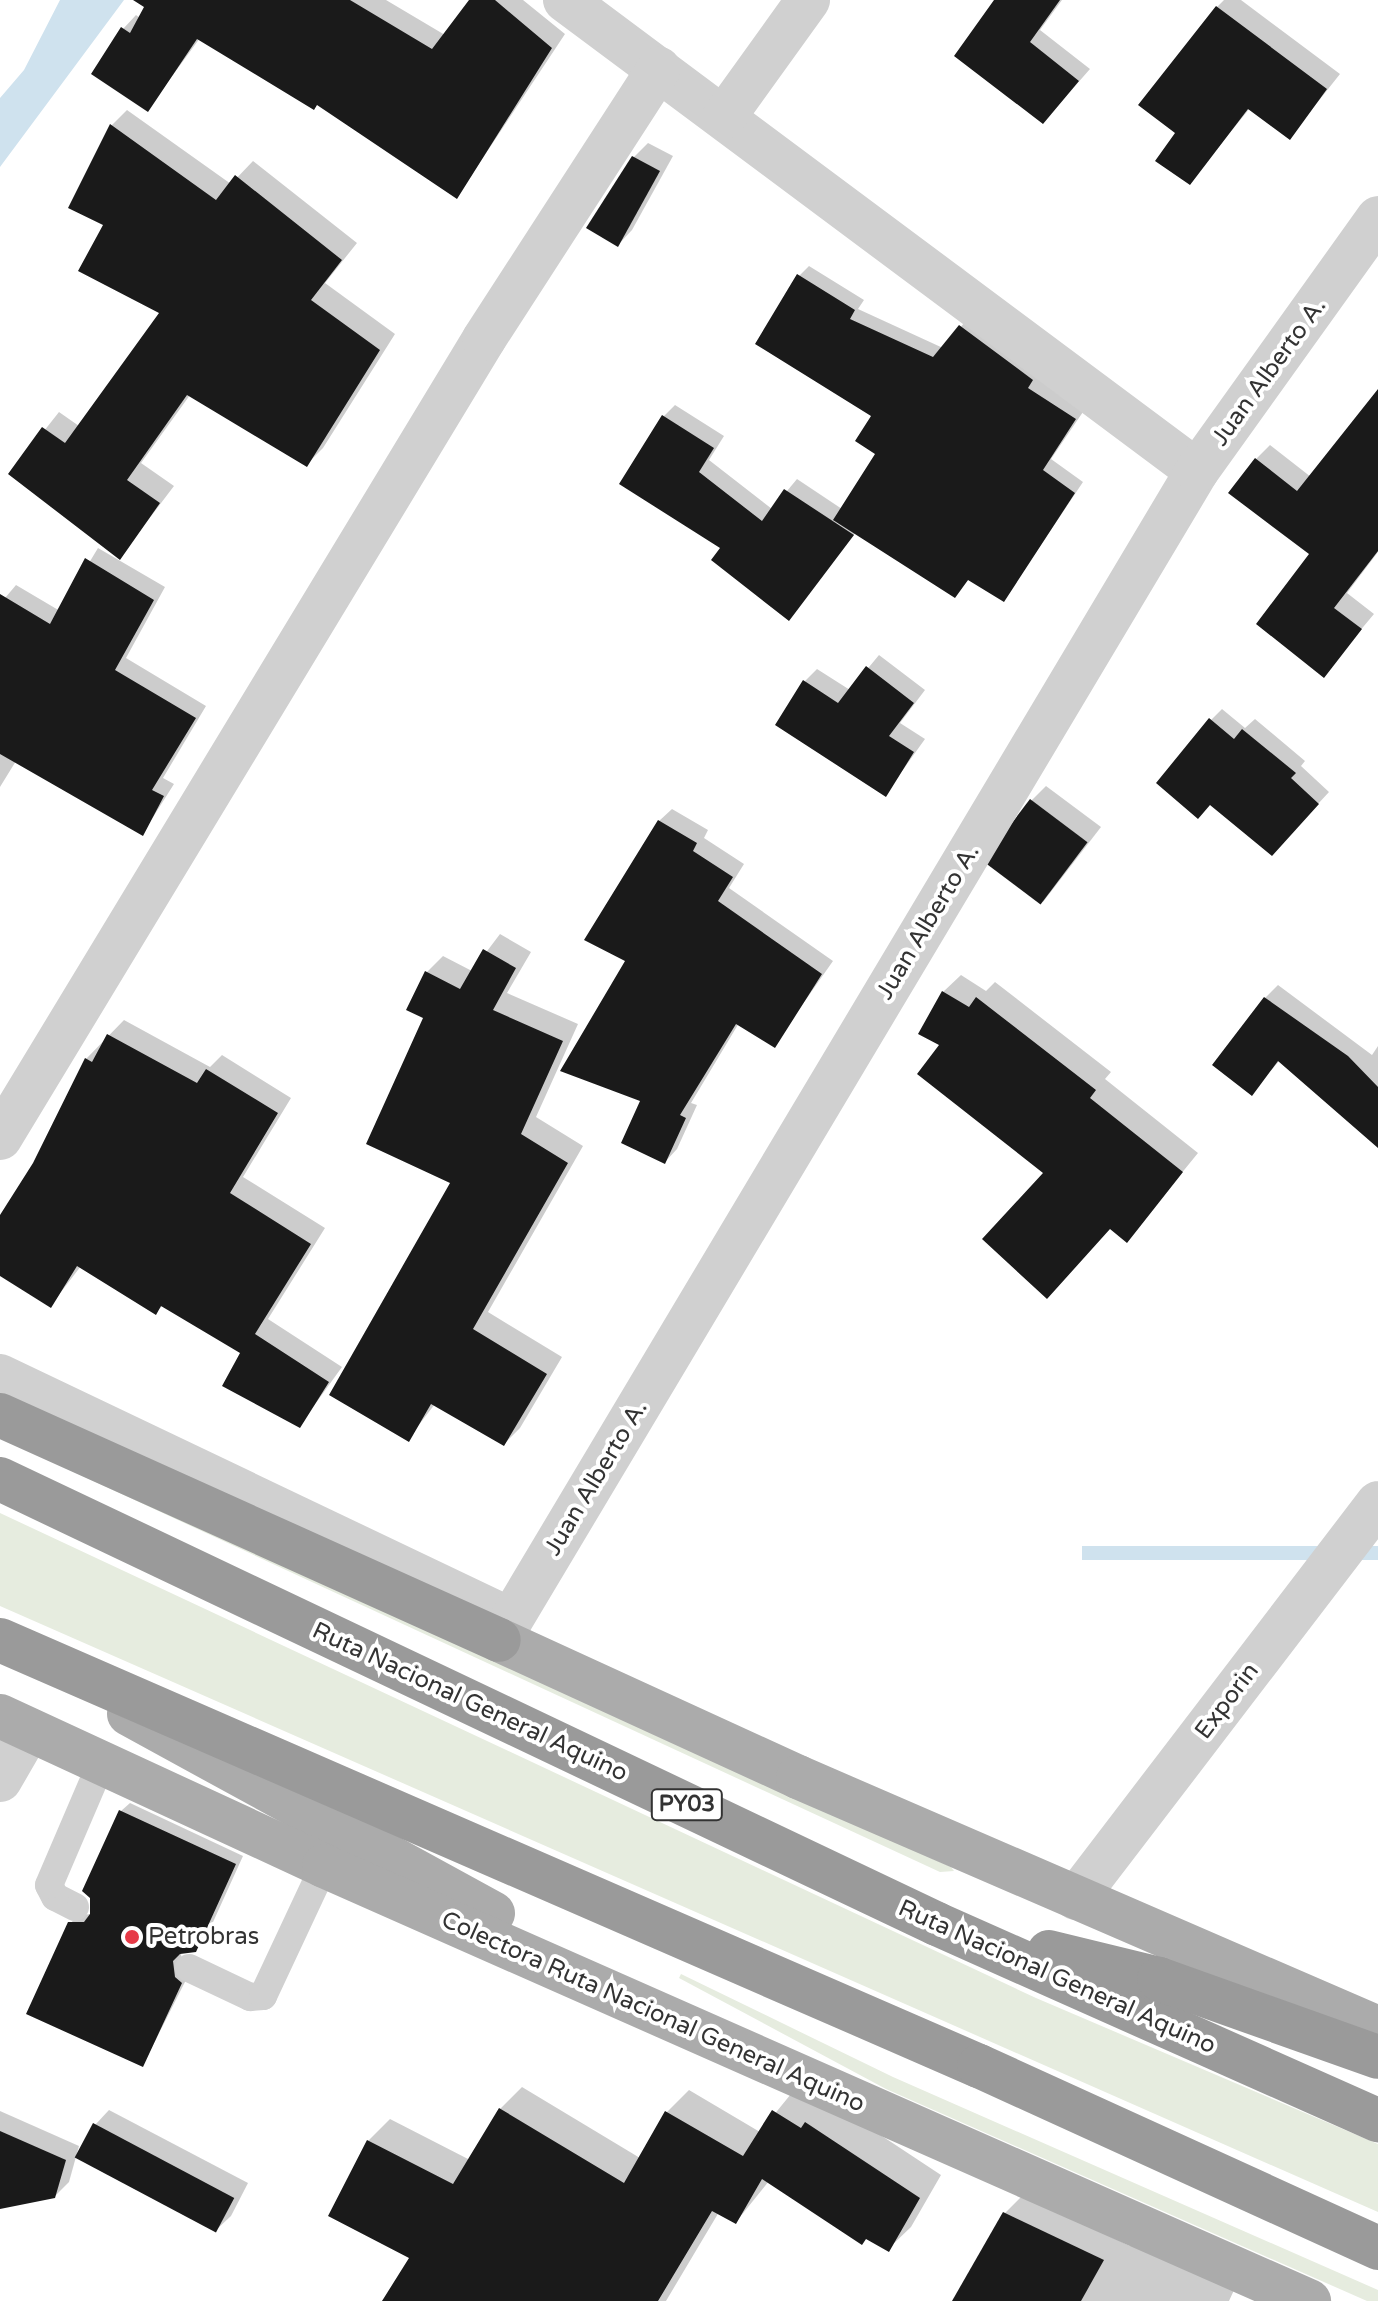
<!DOCTYPE html>
<html>
<head>
<meta charset="utf-8">
<style>
  body { margin:0 }
  #map { position:relative; width:1378px; height:2301px; overflow:hidden; background:#fff; font-family:"Varela Round",sans-serif }
  div>[style] { position:absolute }
  .green>* { inset:0; background:#e6ecdf }
  .water>* { inset:0; background:#cfe2ee; transform-origin:0 0 }
  .shadow>* { inset:0; background:#0003 }
  .building>* { inset:0; background:#1a1a1a; transform-origin:0 0 }
  .service>* { height:28px; margin:-14px; padding:0 14px; transform-origin:14px; border-radius:14px; background:#d0d0d0 }
  .minor>* { height:44px; margin:-22px; padding:0 22px; transform-origin:22px; border-radius:22px; background:#d0d0d0 }
  .primary>* { height:44px; margin:-22px; padding:0 22px; transform-origin:22px; border-radius:22px; background:#ababab }
  .motorway>* { height:44px; margin:-22px; padding:0 22px; transform-origin:22px; border-radius:22px; background:#9a9a9a }
  .dots>* { width:22px; height:22px; translate:-50% -50%; box-sizing:border-box; border:4px solid #fff; border-radius:50% }
  span { translate:-50% -50%; white-space:nowrap; text-align:center; line-height:1.15; -webkit-text-stroke:8px #fff; paint-order:stroke }
  .shield-label span { padding:2px 6px; background:#fff; border:2px solid; border-radius:6px; -webkit-text-stroke-width:0 }
  .shield-label { font-size:22px; color:#333; font-weight:700 }
  .street-label { font-size:24px; color:#333 }
  .poi-label { font-size:24px; color:#333 }
  .left { translate:0 -50%; text-align:left }
</style>
</head>
<body>
<div id="map">
  <div class="green">
    <i style="clip-path:polygon(9px 1442px,951px 1867px,954px 1871px,940px 1872px)"></i>
    <i style="clip-path:polygon(0 1513px,1036px 1998px,1378px 2144px,1378px 2212px,0 1606px)"></i>
    <i style="clip-path:polygon(681px 1974px,893px 2077px,1378px 2290px,1378px 2301px,1367px 2301px,886px 2089px,679px 1978px)"></i>
  </div>
  <div class="water">
    <i style="clip-path:polygon(60px 0,124px 0,0 167px,0 98px,24px 70px)"></i>
    <i style="left:1378px;top:1546px;width:14px;height:296px;rotate:90deg"></i>
  </div>
  <div class="shadow">
    <i style="clip-path:polygon(150px 0,386px 0,445px 35px,472px 0,523px 0,565px 34px,457px 197px,318px 103px,200px 38px,148px 109px,123px 29px,136px 15px,140px 18px)"></i>
    <i style="clip-path:polygon(997px 0,1062px 0,1040px 30px,1090px 69px,1054px 110px)"></i>
    <i style="clip-path:polygon(1224px 0,1241px 0,1340px 74px,1290px 137px,1250px 108px,1190px 182px,1178px 132px,1217px 7px)"></i>
    <i style="clip-path:polygon(127px 110px,231px 184px,253px 161px,357px 243px,325px 283px,395px 334px,323px 448px,307px 464px,190px 395px,141px 463px,174px 486px,120px 557px,10px 474px,59px 412px,79px 426px,162px 312px,106px 224px,111px 126px)"></i>
    <i style="clip-path:polygon(648px 143px,673px 156px,632px 230px,618px 245px,634px 157px)"></i>
    <i style="clip-path:polygon(809px 266px,864px 300px,858px 309px,943px 348px,970px 316px,1085px 409px,1051px 459px,1083px 482px,1004px 600px,970px 578px,955px 595px,856px 532px,788px 618px,723px 548px,664px 416px,675px 405px,724px 436px,709px 460px,772px 509px,797px 479px,842px 509px,877px 453px,874px 416px,799px 276px)"></i>
    <i style="clip-path:polygon(1378px 392px,1378px 552px,1347px 593px,1374px 614px,1323px 675px,1312px 554px,1256px 459px,1270px 445px,1311px 477px)"></i>
    <i style="clip-path:polygon(98px 548px,165px 587px,126px 658px,206px 706px,163px 778px,174px 784px,143px 833px,16px 761px,0 787px,0 604px,16px 585px,60px 611px)"></i>
    <i style="clip-path:polygon(879px 655px,925px 690px,900px 723px,925px 739px,885px 795px,805px 681px,817px 669px,850px 690px)"></i>
    <i style="clip-path:polygon(1222px 709px,1245px 728px,1255px 719px,1305px 761px,1301px 766px,1329px 792px,1283px 842px,1211px 720px)"></i>
    <i style="clip-path:polygon(1046px 786px,1101px 827px,1043px 902px,1032px 800px)"></i>
    <i style="clip-path:polygon(672px 809px,708px 830px,704px 838px,744px 864px,729px 888px,833px 961px,774px 1045px,739px 1023px,691px 1103px,697px 1105px,677px 1149px,665px 1162px,643px 1099px,628px 961px,659px 821px)"></i>
    <i style="clip-path:polygon(500px 934px,531px 952px,507px 993px,578px 1024px,536px 1117px,583px 1146px,488px 1312px,562px 1357px,520px 1428px,504px 1444px,435px 1404px,408px 1439px,453px 1182px,426px 1017px,409px 1009px,427px 972px,443px 956px,472px 971px)"></i>
    <i style="clip-path:polygon(961px 975px,986px 991px,995px 982px,1111px 1072px,1105px 1079px,1198px 1153px,1127px 1240px,1046px 1173px,942px 1045px,943px 992px)"></i>
    <i style="clip-path:polygon(1278px 985px,1372px 1055px,1378px 1046px,1378px 1141px,1280px 1060px,1251px 1093px,1265px 998px)"></i>
    <i style="clip-path:polygon(124px 1020px,210px 1067px,222px 1055px,291px 1098px,243px 1177px,325px 1228px,268px 1319px,342px 1367px,300px 1425px,243px 1352px,163px 1305px,156px 1312px,81px 1266px,51px 1305px,0 1273px,0 1220px,35px 1164px,86px 1059px)"></i>
    <i style="clip-path:polygon(130px 1803px,243px 1856px,204px 1942px,195px 1950px,181px 1952px,182px 1968px,189px 1974px,143px 2065px,70px 1924px,78px 1915px,92px 1914px,91px 1897px,121px 1811px)"></i>
    <i style="clip-path:polygon(522px 2087px,640px 2158px,667px 2112px,689px 2090px,760px 2132px,795px 2089px,829px 2101px,941px 2175px,911px 2227px,888px 2249px,769px 2181px,736px 2222px,719px 2212px,666px 2301px,385px 2301px,411px 2257px,368px 2141px,390px 2119px,470px 2160px,500px 2109px)"></i>
    <i style="clip-path:polygon(109px 2110px,248px 2183px,231px 2216px,216px 2230px,95px 2125px)"></i>
    <i style="clip-path:polygon(0 2111px,79px 2146px,69px 2182px,54px 2197px,0 2207px)"></i>
    <i style="clip-path:polygon(1023px 2195px,1130px 2246px,1140px 2237px,1235px 2288px,1229px 2301px,954px 2301px,1005px 2213px)"></i>
  </div>
  <div class="building">
    <i style="clip-path:polygon(133px 0,350px 0,432px 49px,469px 0,495px 0,552px 48px,457px 199px,317px 105px,314px 110px,197px 39px,148px 112px,91px 74px,121px 27px,130px 33px,144px 7px)"></i>
    <i style="clip-path:polygon(994px 0,1060px 0,1030px 42px,1079px 81px,1043px 124px,954px 56px)"></i>
    <i style="clip-path:polygon(1216px 6px,1327px 89px,1290px 140px,1248px 109px,1190px 185px,1155px 161px,1175px 133px,1138px 105px)"></i>
    <i style="clip-path:polygon(110px 124px,216px 200px,235px 175px,342px 260px,311px 300px,380px 350px,307px 467px,187px 395px,127px 480px,160px 503px,120px 560px,8px 474px,42px 427px,65px 443px,159px 313px,78px 271px,103px 225px,68px 208px)"></i>
    <i style="clip-path:polygon(632px 156px,660px 171px,618px 247px,586px 228px)"></i>
    <i style="clip-path:polygon(797px 274px,855px 310px,850px 319px,933px 357px,959px 325px,1033px 380px,1028px 388px,1076px 419px,1043px 470px,1075px 493px,1004px 602px,968px 580px,955px 598px,833px 520px,875px 454px,855px 441px,871px 416px,755px 344px)"></i>
    <i style="clip-path:polygon(1378px 389px,1378px 551px,1334px 608px,1362px 629px,1324px 678px,1256px 624px,1309px 554px,1228px 493px,1255px 458px,1297px 491px)"></i>
    <i style="clip-path:polygon(662px 415px,714px 448px,699px 472px,762px 521px,784px 489px,854px 535px,789px 621px,711px 560px,720px 548px,619px 484px)"></i>
    <i style="clip-path:polygon(85px 558px,154px 600px,115px 670px,196px 718px,152px 790px,164px 796px,143px 836px,0 754px,0 594px,50px 624px)"></i>
    <i style="clip-path:polygon(866px 666px,914px 703px,889px 736px,914px 752px,886px 797px,775px 725px,803px 680px,838px 703px)"></i>
    <i style="clip-path:polygon(1209px 718px,1234px 739px,1242px 729px,1296px 773px,1291px 778px,1319px 804px,1272px 856px,1210px 805px,1198px 819px,1156px 783px)"></i>
    <i style="left:1030px;top:799px;width:72px;height:78px;rotate:37deg"></i>
    <i style="clip-path:polygon(658px 820px,697px 843px,693px 851px,733px 877px,718px 901px,822px 974px,775px 1048px,736px 1024px,680px 1115px,686px 1118px,665px 1164px,621px 1143px,640px 1101px,560px 1071px,625px 961px,584px 940px)"></i>
    <i style="clip-path:polygon(483px 949px,516px 968px,493px 1010px,563px 1041px,521px 1134px,568px 1163px,473px 1329px,547px 1374px,504px 1446px,431px 1404px,409px 1442px,329px 1395px,450px 1183px,366px 1144px,423px 1018px,406px 1010px,425px 971px,460px 989px)"></i>
    <i style="clip-path:polygon(942px 991px,969px 1007px,976px 997px,1096px 1090px,1090px 1098px,1183px 1172px,1127px 1243px,1110px 1229px,1047px 1299px,982px 1239px,1043px 1173px,917px 1074px,939px 1045px,918px 1034px)"></i>
    <i style="clip-path:polygon(1264px 997px,1348px 1056px,1378px 1087px,1378px 1148px,1278px 1061px,1252px 1096px,1212px 1065px)"></i>
    <i style="clip-path:polygon(107px 1034px,197px 1083px,206px 1069px,278px 1113px,230px 1193px,311px 1244px,255px 1334px,329px 1382px,300px 1428px,222px 1386px,240px 1353px,161px 1306px,156px 1315px,77px 1266px,51px 1308px,0 1276px,0 1215px,33px 1163px,85px 1058px,92px 1062px)"></i>
    <i style="clip-path:polygon(119px 1810px,236px 1864px,196px 1952px,180px 1954px,173px 1961px,175px 1977px,182px 1983px,143px 2067px,26px 2014px,68px 1922px,84px 1922px,90px 1914px,90px 1898px,82px 1891px)"></i>
    <i style="clip-path:polygon(499px 2108px,624px 2183px,665px 2111px,743px 2156px,772px 2110px,801px 2128px,805px 2122px,920px 2198px,889px 2252px,866px 2239px,862px 2245px,762px 2179px,736px 2224px,712px 2211px,658px 2301px,382px 2301px,409px 2258px,328px 2216px,367px 2140px,453px 2184px)"></i>
    <i style="left:93px;top:2123px;width:160px;height:39px;rotate:28deg"></i>
    <i style="clip-path:polygon(0 2131px,66px 2160px,55px 2198px,0 2209px)"></i>
    <i style="clip-path:polygon(1003px 2212px,1104px 2260px,1081px 2301px,952px 2301px)"></i>
  </div>
  <div class="service">
    <i style="left:75px;top:1907px;width:22px;rotate:-153deg"></i>
    <i style="left:55px;top:1897px;width:13px;rotate:-117deg"></i>
    <i style="left:49px;top:1885px;width:129px;rotate:-66.8deg"></i>
    <i style="left:189px;top:1968px;width:68px;rotate:25.4deg"></i>
    <i style="left:250px;top:1997px;width:13px;rotate:-4deg"></i>
    <i style="left:263px;top:1996px;width:144px;rotate:-64.9deg"></i>
  </div>
  <div class="minor">
    <i style="left:565px;top:0;width:788px;rotate:36.7deg"></i>
    <i style="left:724px;top:117px;width:144px;rotate:-54.3deg"></i>
    <i style="left:0;top:1138px;width:934px;rotate:-58.79deg"></i>
    <i style="left:484px;top:339px;width:322px;rotate:-57.1deg"></i>
    <i style="left:0;top:1376px;width:566px;rotate:25.52deg"></i>
    <i style="left:499px;top:1640px;width:1362px;rotate:-59.16deg"></i>
    <i style="left:1197px;top:471px;width:311px;rotate:-54.4deg"></i>
    <i style="left:0;top:1780px;width:58px;rotate:-59.9deg"></i>
    <i style="left:1076px;top:1898px;width:497px;rotate:-52.6deg"></i>
  </div>
  <div class="primary">
    <i style="left:499px;top:1640px;width:329px;rotate:24.6deg"></i>
    <i style="left:798px;top:1777px;width:632px;rotate:23.4deg"></i>
    <i style="left:129px;top:1714px;width:415px;rotate:28.7deg"></i>
    <i style="left:0;top:1716px;width:357px;rotate:24.8deg"></i>
    <i style="left:324px;top:1866px;width:1077px;rotate:23.83deg"></i>
  </div>
  <div class="motorway">
    <i style="left:0;top:1415px;width:547px;rotate:24.27deg"></i>
    <i style="left:0;top:1479px;width:1037px;rotate:25.4deg"></i>
    <i style="left:937px;top:1924px;width:483px;rotate:24deg"></i>
    <i style="left:0;top:1640px;width:1068px;rotate:23.52deg"></i>
    <i style="left:979px;top:2066px;width:439px;rotate:24.5deg"></i>
    <i style="left:1049px;top:1952px;width:113px;rotate:13.8deg"></i>
    <i style="left:1159px;top:1979px;width:232px;rotate:19.6deg"></i>
  </div>
  <div class="dots">
    <i style="left:132px;top:1937px;background:#e63946"></i>
  </div>
  <div class="shield-label">
    <span style="left:687px;top:1805px">PY03</span>
  </div>
  <div class="street-label">
    <span style="left:1269px;top:372px;rotate:-54deg">Juan Alberto A.</span>
    <span style="left:928px;top:922px;rotate:-59deg">Juan Alberto A.</span>
    <span style="left:596px;top:1478px;rotate:-59deg">Juan Alberto A.</span>
    <span style="left:1227px;top:1701px;rotate:-53deg">Exporin</span>
    <span style="left:470px;top:1702px;rotate:25deg">Ruta Nacional General Aquino</span>
    <span style="left:1057px;top:1977px;rotate:24deg">Ruta Nacional General Aquino</span>
    <span style="left:653px;top:2012px;rotate:24deg">Colectora Ruta Nacional General Aquino</span>
  </div>
  <div class="poi-label">
    <span class="left" style="left:148px;top:1937px">Petrobras</span>
  </div>
</div>
</body>
</html>
